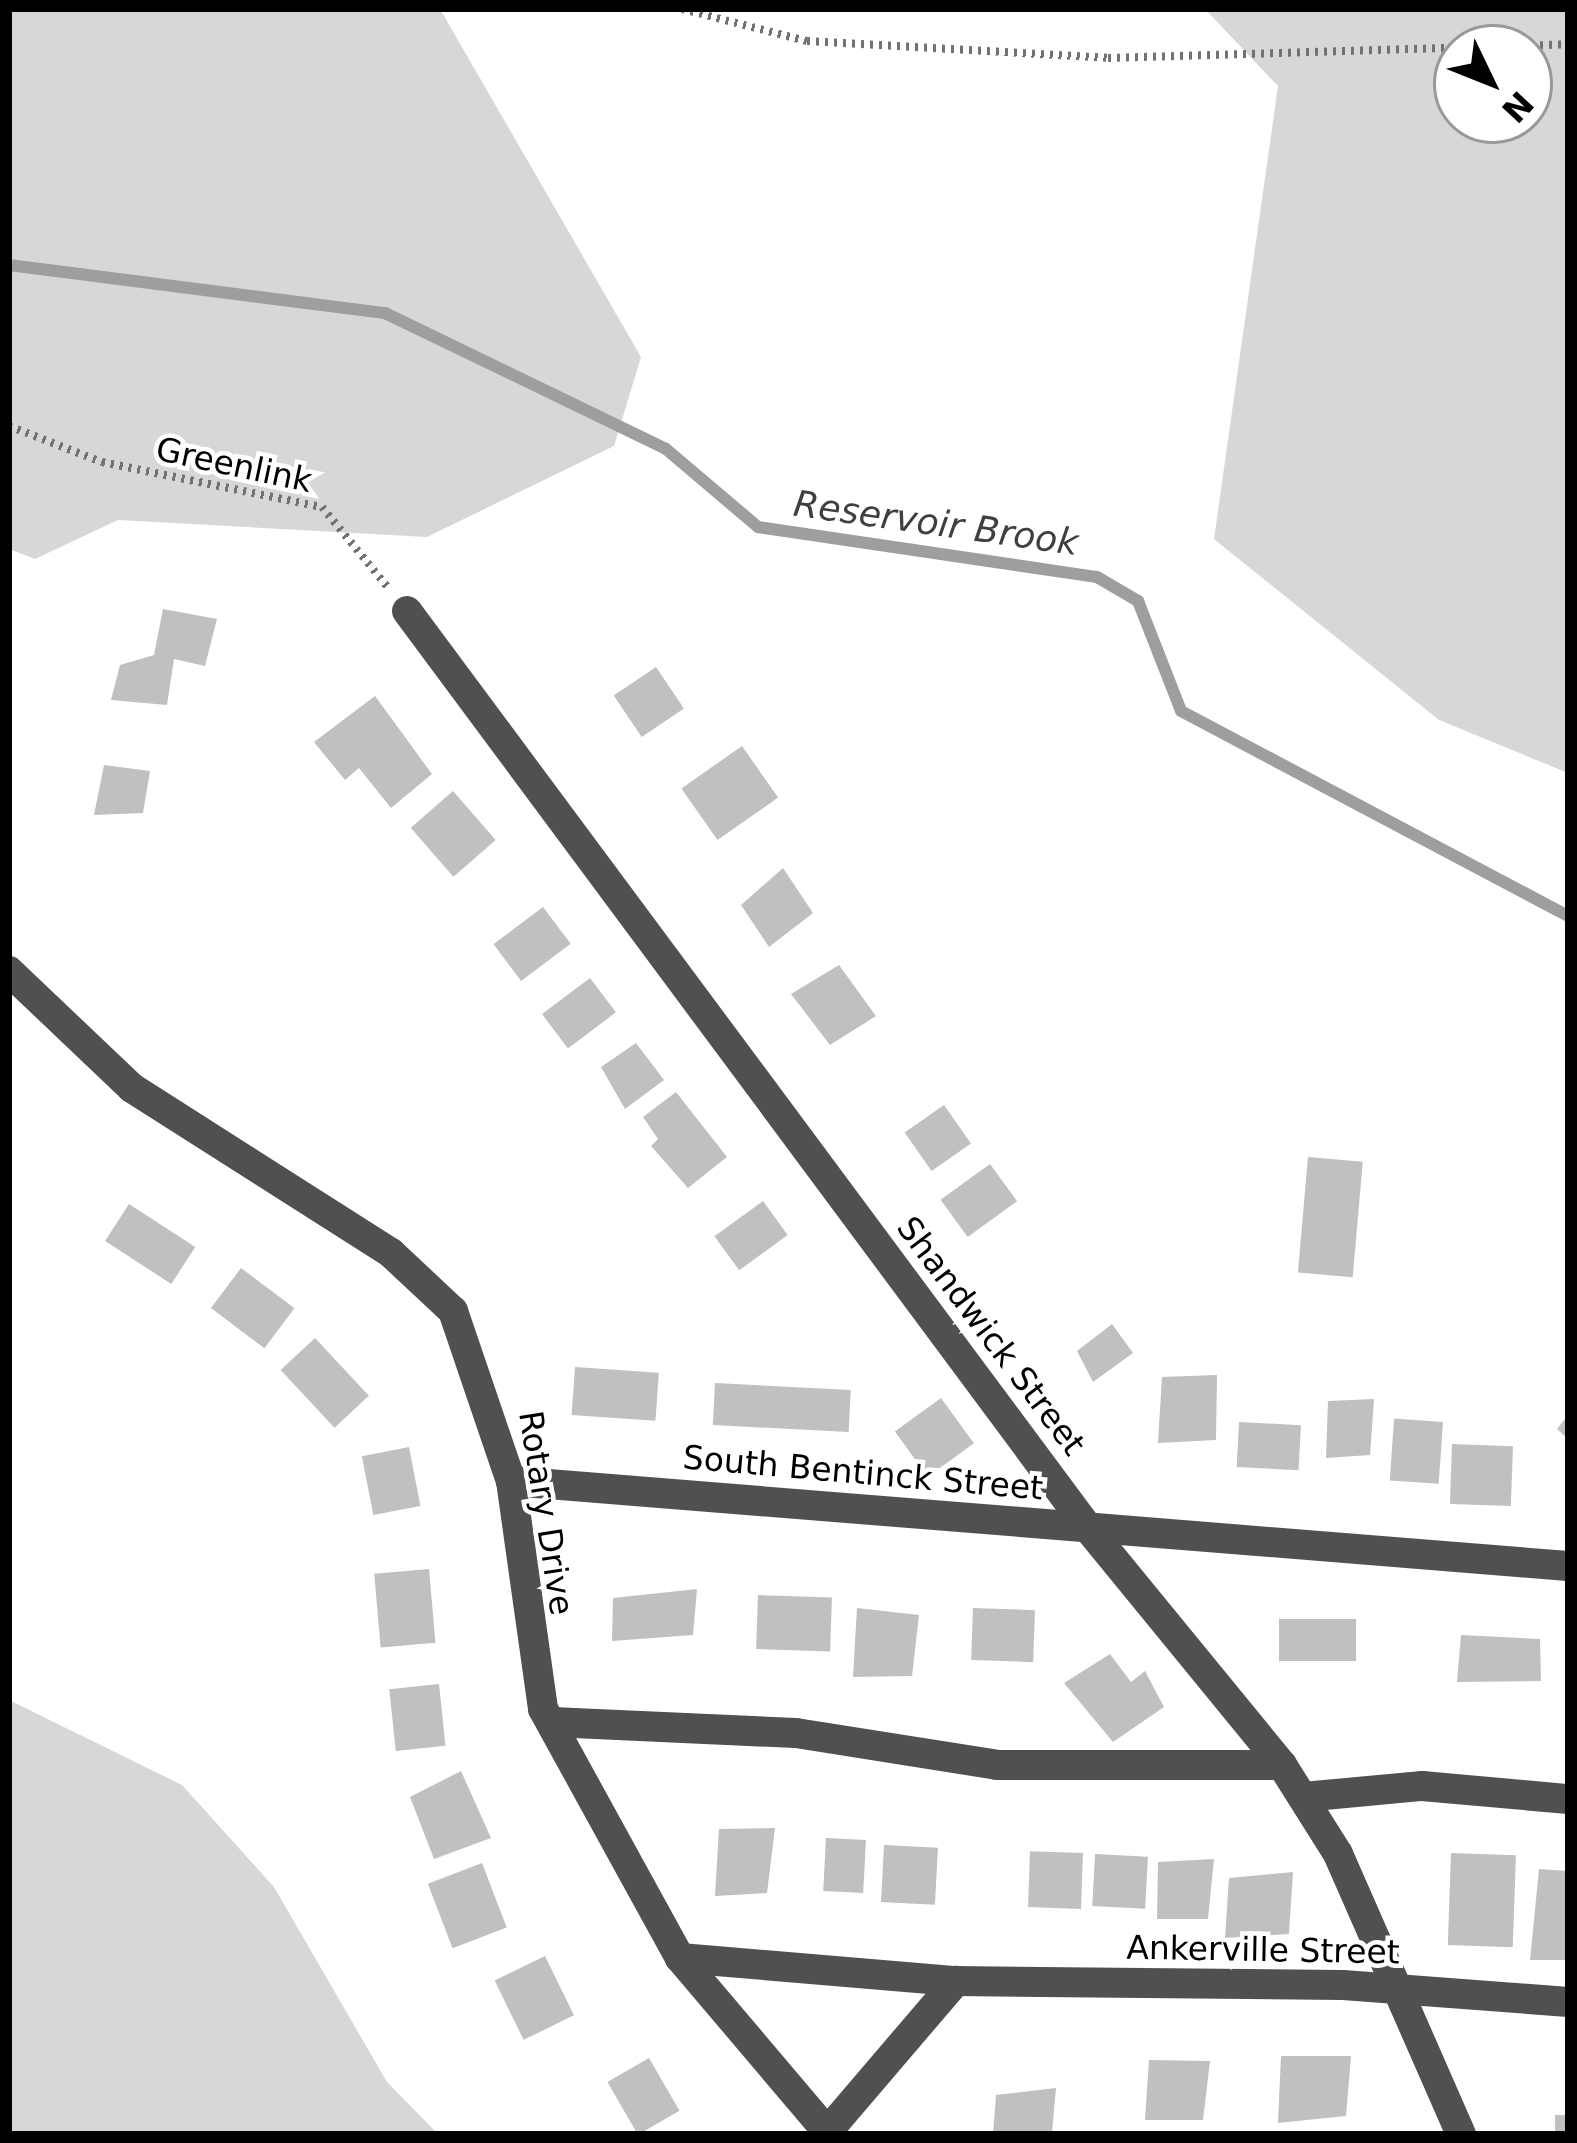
<!DOCTYPE html>
<html>
<head>
<meta charset="utf-8">
<style>
  body { margin:0 }
  #map { position:relative; width:1577px; height:2143px; overflow:hidden; background:#fff; font-family:"DejaVu Sans",sans-serif }
  div>[style] { position:absolute }
  .green>* { inset:0; background:#d7d7d7 }
  .stream>* { height:12px; margin:-6px; padding:0 6px; transform-origin:6px; border-radius:6px; background:#9e9e9e }
  .building>* { inset:0; background:#c0c0c0; transform-origin:0 0 }
  .path>* { height:8px; margin-top:-4px; transform-origin:0; background:repeating-linear-gradient(90deg,#727272 0 3px,transparent 0 9px) }
  .minor>* { height:30px; margin:-15px; padding:0 15px; transform-origin:15px; border-radius:15px; background:#505050 }
  span { translate:-50% -50%; white-space:nowrap; text-align:center; line-height:1.15; -webkit-text-stroke:9px #fff; paint-order:stroke }
  .street-label { font-size:33px; color:#000 }
  .water-label { font-size:36px; color:#3f3f3f; font-style:italic }
  .frame { position:absolute; inset:0; border:12px solid #000; pointer-events:none }
  .north { position:absolute; left:1433px; top:24px; width:120px; height:120px; box-sizing:border-box; background:#fff; border:3px solid #999; border-radius:50%; rotate:133deg; font-size:33px; font-weight:700; line-height:48px; text-align:center; color:#000 }
  .north::after { content:''; display:block; margin:auto; width:42px; height:54px; background:#000; clip-path:polygon(50% 0,100% 100%,50% 72%,0 100%) }
</style>
</head>
<body>
<div id="map">
  <div class="green">
    <i style="clip-path:polygon(9px 9px,440px 9px,641px 357px,614px 446px,427px 537px,118px 520px,35px 559px,9px 549px)"></i>
    <i style="clip-path:polygon(evenodd,1205px 9px,1568px 9px,1568px 773px,1439px 720px,1214px 539px,1278px 86px,1205px 9px,1457px 48px,1529px 48px,1529px 120px,1457px 120px,1457px 48px)"></i>
    <i style="clip-path:polygon(9px 1700px,182px 1785px,274px 1887px,387px 2082px,438px 2134px,9px 2134px)"></i>
  </div>
  <div class="stream">
    <i style="left:9px;top:265px;width:379px;rotate:7.3deg"></i>
    <i style="left:385px;top:313px;width:312px;rotate:25.8deg"></i>
    <i style="left:666px;top:449px;width:121px;rotate:40.3deg"></i>
    <i style="left:758px;top:527px;width:343px;rotate:8.4deg"></i>
    <i style="left:1097px;top:577px;width:48px;rotate:30.3deg"></i>
    <i style="left:1138px;top:601px;width:118px;rotate:68.6deg"></i>
    <i style="left:1181px;top:711px;width:438px;rotate:27.9deg"></i>
  </div>
  <div class="building">
    <i style="clip-path:polygon(163px 609px,217px 619px,205px 666px,174px 659px,167px 705px,111px 700px,120px 665px,154px 655px)"></i>
    <i style="left:656px;top:667px;width:50px;height:51px;rotate:56deg"></i>
    <i style="clip-path:polygon(375px 696px,432px 774px,391px 808px,359px 768px,345px 780px,314px 742px)"></i>
    <i style="left:742px;top:746px;width:63px;height:74px;rotate:55deg"></i>
    <i style="clip-path:polygon(104px 765px,150px 771px,143px 813px,94px 815px)"></i>
    <i style="left:453px;top:791px;width:65px;height:56px;rotate:49deg"></i>
    <i style="clip-path:polygon(783px 868px,813px 913px,769px 947px,741px 905px)"></i>
    <i style="left:543px;top:907px;width:46px;height:62px;rotate:53deg"></i>
    <i style="clip-path:polygon(839px 965px,876px 1016px,830px 1045px,791px 994px)"></i>
    <i style="left:590px;top:978px;width:43px;height:60px;rotate:53deg"></i>
    <i style="clip-path:polygon(636px 1043px,664px 1080px,625px 1109px,601px 1067px)"></i>
    <i style="clip-path:polygon(676px 1092px,727px 1157px,688px 1188px,651px 1146px,658px 1139px,643px 1117px)"></i>
    <i style="left:944px;top:1105px;width:47px;height:48px;rotate:55deg"></i>
    <i style="left:1308px;top:1157px;width:55px;height:116px;rotate:5deg"></i>
    <i style="left:990px;top:1164px;width:46px;height:61px;rotate:54deg"></i>
    <i style="left:763px;top:1201px;width:42px;height:60px;rotate:54deg"></i>
    <i style="left:129px;top:1204px;width:79px;height:44px;rotate:33deg"></i>
    <i style="left:241px;top:1268px;width:67px;height:50px;rotate:37deg"></i>
    <i style="clip-path:polygon(1112px 1324px,1133px 1353px,1093px 1382px,1077px 1351px)"></i>
    <i style="left:315px;top:1338px;width:79px;height:47px;rotate:47deg"></i>
    <i style="left:575px;top:1367px;width:84px;height:48px;rotate:4deg"></i>
    <i style="clip-path:polygon(1217px 1375px,1216px 1440px,1158px 1443px,1162px 1377px)"></i>
    <i style="left:715px;top:1383px;width:136px;height:42px;rotate:3deg"></i>
    <i style="left:941px;top:1398px;width:56px;height:57px;rotate:54deg"></i>
    <i style="clip-path:polygon(1374px 1399px,1370px 1455px,1326px 1458px,1328px 1401px)"></i>
    <i style="clip-path:polygon(1568px 1415px,1568px 1439px,1557px 1429px)"></i>
    <i style="left:1239px;top:1422px;width:62px;height:45px;rotate:3deg"></i>
    <i style="left:1443px;top:1422px;width:62px;height:49px;rotate:94deg"></i>
    <i style="left:1452px;top:1444px;width:61px;height:60px;rotate:2deg"></i>
    <i style="left:409px;top:1447px;width:60px;height:48px;rotate:79deg"></i>
    <i style="left:429px;top:1569px;width:74px;height:55px;rotate:85deg"></i>
    <i style="clip-path:polygon(697px 1589px,693px 1635px,612px 1641px,613px 1598px)"></i>
    <i style="left:758px;top:1595px;width:74px;height:54px;rotate:2deg"></i>
    <i style="clip-path:polygon(857px 1608px,919px 1615px,912px 1676px,853px 1677px)"></i>
    <i style="left:973px;top:1608px;width:62px;height:52px;rotate:2deg"></i>
    <i style="left:1356px;top:1619px;width:42px;height:77px;rotate:90deg"></i>
    <i style="clip-path:polygon(1461px 1635px,1540px 1639px,1541px 1681px,1457px 1682px)"></i>
    <i style="clip-path:polygon(1110px 1654px,1131px 1682px,1145px 1671px,1164px 1707px,1113px 1742px,1064px 1683px)"></i>
    <i style="left:439px;top:1684px;width:62px;height:50px;rotate:84deg"></i>
    <i style="clip-path:polygon(461px 1771px,491px 1838px,434px 1859px,410px 1797px)"></i>
    <i style="clip-path:polygon(775px 1828px,767px 1893px,715px 1896px,719px 1829px)"></i>
    <i style="left:826px;top:1838px;width:40px;height:53px;rotate:3deg"></i>
    <i style="left:884px;top:1845px;width:54px;height:57px;rotate:3deg"></i>
    <i style="left:1083px;top:1853px;width:56px;height:53px;rotate:92deg"></i>
    <i style="left:1451px;top:1853px;width:65px;height:92px;rotate:2deg"></i>
    <i style="left:1095px;top:1854px;width:53px;height:52px;rotate:3deg"></i>
    <i style="clip-path:polygon(1214px 1859px,1208px 1919px,1157px 1919px,1158px 1862px)"></i>
    <i style="left:482px;top:1863px;width:69px;height:58px;rotate:69deg"></i>
    <i style="clip-path:polygon(1539px 1869px,1568px 1871px,1568px 1960px,1530px 1960px)"></i>
    <i style="clip-path:polygon(1293px 1872px,1289px 1934px,1225px 1938px,1229px 1878px)"></i>
    <i style="left:545px;top:1956px;width:66px;height:56px;rotate:64deg"></i>
    <i style="clip-path:polygon(1281px 2056px,1351px 2056px,1346px 2116px,1278px 2123px)"></i>
    <i style="left:649px;top:2058px;width:61px;height:48px;rotate:60deg"></i>
    <i style="clip-path:polygon(1149px 2060px,1210px 2061px,1203px 2120px,1145px 2120px)"></i>
    <i style="clip-path:polygon(1056px 2088px,1052px 2132px,993px 2134px,996px 2095px)"></i>
    <i style="left:1555px;top:2115px;width:13px;height:19px"></i>
  </div>
  <div class="path">
    <i style="left:682px;top:9px;width:129px;rotate:14.4deg"></i>
    <i style="left:807px;top:41px;width:301px;rotate:3.2deg"></i>
    <i style="left:1108px;top:58px;width:460px;rotate:-1.7deg"></i>
    <i style="left:9px;top:426px;width:100px;rotate:21.2deg"></i>
    <i style="left:102px;top:462px;width:225px;rotate:11.6deg"></i>
    <i style="left:322px;top:507px;width:106px;rotate:50.7deg"></i>
  </div>
  <div class="minor">
    <i style="left:407px;top:611px;width:1142px;rotate:53.4deg"></i>
    <i style="left:1088px;top:1528px;width:306px;rotate:50.7deg"></i>
    <i style="left:1282px;top:1765px;width:105px;rotate:57.8deg"></i>
    <i style="left:1338px;top:1854px;width:306px;rotate:66.3deg"></i>
    <i style="left:9px;top:971px;width:170px;rotate:43.6deg"></i>
    <i style="left:132px;top:1088px;width:307px;rotate:32.5deg"></i>
    <i style="left:391px;top:1253px;width:85px;rotate:43.1deg"></i>
    <i style="left:453px;top:1311px;width:180px;rotate:71.2deg"></i>
    <i style="left:511px;top:1481px;width:230px;rotate:82deg"></i>
    <i style="left:543px;top:1709px;width:284px;rotate:61.2deg"></i>
    <i style="left:680px;top:1958px;width:231px;rotate:49.7deg"></i>
    <i style="left:511px;top:1481px;width:1060px;rotate:4.6deg"></i>
    <i style="left:552px;top:1722px;width:244px;rotate:2.6deg"></i>
    <i style="left:796px;top:1733px;width:204px;rotate:9deg"></i>
    <i style="left:997px;top:1765px;width:285px"></i>
    <i style="left:1303px;top:1797px;width:120px;rotate:-5.3deg"></i>
    <i style="left:1422px;top:1786px;width:147px;rotate:5.1deg"></i>
    <i style="left:680px;top:1958px;width:277px;rotate:4.8deg"></i>
    <i style="left:956px;top:1981px;width:387px;rotate:0.6deg"></i>
    <i style="left:1343px;top:1985px;width:226px;rotate:4.3deg"></i>
    <i style="left:827px;top:2132px;width:199px;rotate:-49.5deg"></i>
  </div>
  <div class="street-label">
    <span style="left:234px;top:465px;rotate:12deg">Greenlink</span>
    <span style="left:991px;top:1336px;rotate:53deg">Shandwick Street</span>
    <span style="left:863px;top:1473px;rotate:5deg">South Bentinck Street</span>
    <span style="left:546px;top:1513px;rotate:81deg">Rotary Drive</span>
    <span style="left:1263px;top:1950px;rotate:1deg">Ankerville Street</span>
  </div>
  <div class="water-label">
    <span style="left:936px;top:523px;rotate:8deg">Reservoir Brook</span>
  </div>
  <div class="frame"></div>
  <div class="north">N</div>
</div>
</body>
</html>
